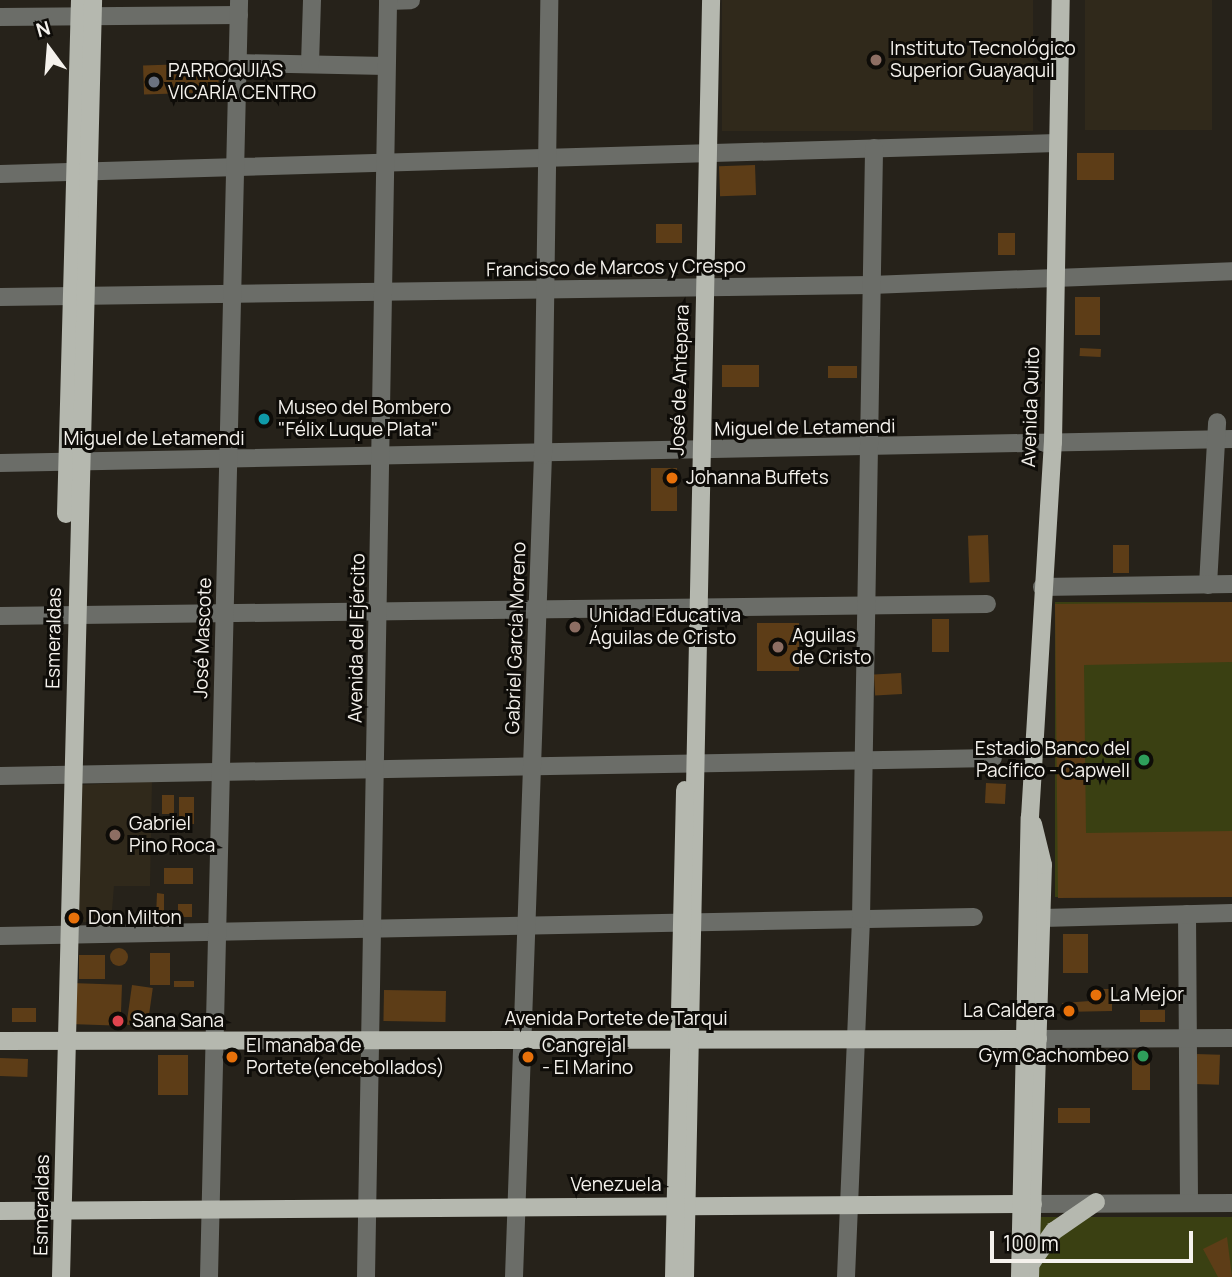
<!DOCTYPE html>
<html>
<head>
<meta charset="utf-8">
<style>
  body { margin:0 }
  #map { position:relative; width:1232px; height:1277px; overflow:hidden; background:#26221a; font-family:Manrope,sans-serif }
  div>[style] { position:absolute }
  .built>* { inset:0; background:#30291b; transform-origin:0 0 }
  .green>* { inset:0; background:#3a4012; transform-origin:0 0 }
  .building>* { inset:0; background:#5d3d17; transform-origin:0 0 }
  .round { border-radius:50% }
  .minor>* { height:18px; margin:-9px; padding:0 9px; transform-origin:9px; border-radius:9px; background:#6b6d68 }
  .major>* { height:18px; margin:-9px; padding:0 9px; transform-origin:9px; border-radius:9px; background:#b5b8af }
  .major-bridge>* { height:18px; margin:-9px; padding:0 9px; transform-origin:9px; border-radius:9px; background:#b5b8af }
  .dots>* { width:19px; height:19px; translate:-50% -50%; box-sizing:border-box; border:4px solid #0e0c08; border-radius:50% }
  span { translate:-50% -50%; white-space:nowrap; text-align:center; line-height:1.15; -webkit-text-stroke:6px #0e0c08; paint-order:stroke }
  .poi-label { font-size:19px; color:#f5f2ed }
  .left { translate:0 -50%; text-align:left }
  .right { translate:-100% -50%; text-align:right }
  .street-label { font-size:19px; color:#f5f2ed }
  .north { position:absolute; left:14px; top:14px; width:70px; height:70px; -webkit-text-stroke:5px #0e0c08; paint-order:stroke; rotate:344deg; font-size:19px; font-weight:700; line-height:28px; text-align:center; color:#f5f2ed }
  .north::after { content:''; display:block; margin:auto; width:24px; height:32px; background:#f5f2ed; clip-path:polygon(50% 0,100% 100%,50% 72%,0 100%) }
  .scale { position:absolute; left:990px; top:1231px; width:203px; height:32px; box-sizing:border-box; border:4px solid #f5f2ed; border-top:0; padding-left:9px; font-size:21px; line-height:24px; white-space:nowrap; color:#f5f2ed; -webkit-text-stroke:5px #0e0c08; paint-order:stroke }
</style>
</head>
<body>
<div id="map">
  <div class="built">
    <i style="left:722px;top:0;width:311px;height:131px"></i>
    <i style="left:1085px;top:0;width:127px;height:130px"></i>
    <i style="clip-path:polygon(152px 781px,150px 886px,114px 886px,111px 922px,77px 922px,81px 785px)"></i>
  </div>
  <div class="green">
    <i style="left:1232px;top:602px;width:295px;height:177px;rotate:90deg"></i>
    <i style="left:1039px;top:1217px;width:193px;height:60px"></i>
  </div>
  <div class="building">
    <i style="left:218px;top:63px;width:29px;height:75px;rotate:88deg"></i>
    <i style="left:1114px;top:153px;width:27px;height:37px;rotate:90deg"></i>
    <i style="left:755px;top:165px;width:30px;height:36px;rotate:88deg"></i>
    <i style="left:682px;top:224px;width:19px;height:26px;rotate:90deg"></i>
    <i style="left:998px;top:233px;width:17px;height:22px"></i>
    <i style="left:1075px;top:297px;width:25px;height:38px"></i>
    <i style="left:1080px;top:348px;width:21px;height:8px;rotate:3deg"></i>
    <i style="left:722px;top:365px;width:37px;height:22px"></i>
    <i style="left:857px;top:366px;width:12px;height:29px;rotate:90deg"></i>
    <i style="left:677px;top:468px;width:43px;height:26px;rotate:90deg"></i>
    <i style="left:988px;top:535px;width:47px;height:20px;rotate:88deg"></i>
    <i style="left:1113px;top:545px;width:16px;height:28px"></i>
    <i style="clip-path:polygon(1232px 602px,1232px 662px,1084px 665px,1086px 833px,1232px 831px,1232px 897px,1058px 898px,1055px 604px)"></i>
    <i style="left:932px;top:619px;width:17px;height:33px"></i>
    <i style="left:757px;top:623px;width:42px;height:48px"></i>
    <i style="left:901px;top:673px;width:21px;height:27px;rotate:87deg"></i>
    <i style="left:986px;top:783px;width:20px;height:20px;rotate:3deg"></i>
    <i style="left:162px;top:795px;width:12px;height:19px"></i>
    <i style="left:179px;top:797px;width:15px;height:27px"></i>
    <i style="left:164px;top:868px;width:29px;height:16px"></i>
    <i style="clip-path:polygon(157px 893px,164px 894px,164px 917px,156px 917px)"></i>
    <i style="left:178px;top:904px;width:14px;height:13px"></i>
    <i style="left:1063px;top:934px;width:25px;height:39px"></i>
    <i class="round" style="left:110px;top:948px;width:18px;height:18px"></i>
    <i style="left:150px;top:953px;width:20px;height:32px"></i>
    <i style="left:79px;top:955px;width:26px;height:24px"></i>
    <i style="left:194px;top:981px;width:6px;height:20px;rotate:90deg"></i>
    <i style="left:71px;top:983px;width:51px;height:41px;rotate:2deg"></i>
    <i style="left:132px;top:985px;width:21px;height:40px;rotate:8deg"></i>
    <i style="clip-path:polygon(1090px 989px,1112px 989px,1112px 1011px,1062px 1012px,1062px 1003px,1090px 1001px)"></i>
    <i style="left:384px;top:990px;width:62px;height:31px;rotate:1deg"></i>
    <i style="left:12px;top:1008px;width:24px;height:14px"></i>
    <i style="left:1140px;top:1010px;width:25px;height:12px"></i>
    <i style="left:1150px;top:1049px;width:41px;height:18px;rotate:90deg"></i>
    <i style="left:1196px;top:1054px;width:24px;height:30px;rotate:2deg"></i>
    <i style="left:158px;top:1055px;width:30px;height:40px"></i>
    <i style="left:0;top:1058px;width:28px;height:18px;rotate:2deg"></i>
    <i style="left:1058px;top:1108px;width:32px;height:15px"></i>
    <i style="clip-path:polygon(1227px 1237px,1232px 1277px,1218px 1277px,1203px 1249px)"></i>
  </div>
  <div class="minor">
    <i style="left:388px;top:1px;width:23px;rotate:-2deg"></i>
    <i style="left:0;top:17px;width:239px;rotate:-0.5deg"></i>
    <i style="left:238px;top:63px;width:148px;rotate:1.2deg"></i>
    <i style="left:310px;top:64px;width:64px;rotate:-88.2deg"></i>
    <i style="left:0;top:174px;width:1057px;rotate:-1.68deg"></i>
    <i style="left:0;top:297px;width:871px;rotate:-0.79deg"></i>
    <i style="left:871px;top:285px;width:361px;rotate:-2.2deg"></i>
    <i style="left:0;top:463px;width:1232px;rotate:-1.12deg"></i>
    <i style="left:1208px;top:585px;width:163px;rotate:-86.8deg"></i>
    <i style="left:1042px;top:587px;width:190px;rotate:-0.9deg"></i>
    <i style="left:0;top:616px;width:987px;rotate:-0.7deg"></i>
    <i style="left:0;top:776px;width:993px;rotate:-1.04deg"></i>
    <i style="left:1187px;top:914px;width:289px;rotate:89.6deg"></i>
    <i style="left:1043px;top:918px;width:189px;rotate:-1.5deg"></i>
    <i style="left:0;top:936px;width:974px;rotate:-1.12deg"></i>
    <i style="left:1038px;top:1039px;width:194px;rotate:-0.3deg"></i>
    <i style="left:1033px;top:1204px;width:199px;rotate:-0.3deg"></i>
    <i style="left:209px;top:1277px;width:1277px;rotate:-88.65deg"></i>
    <i style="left:366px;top:1277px;width:1277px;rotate:-89.01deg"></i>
    <i style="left:514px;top:1277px;width:823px;rotate:-87.98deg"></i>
    <i style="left:543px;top:455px;width:455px;rotate:-89.2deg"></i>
    <i style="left:846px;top:1277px;width:358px;rotate:-87.6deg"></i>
    <i style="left:861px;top:919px;width:771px;rotate:-89.03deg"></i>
  </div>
  <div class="major">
    <i style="left:66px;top:514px;width:514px;rotate:-88.44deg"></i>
    <i style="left:1030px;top:817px;width:376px;rotate:-86.5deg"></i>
    <i style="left:1053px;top:442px;width:442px;rotate:-89deg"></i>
    <i style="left:0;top:1041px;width:1038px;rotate:-0.11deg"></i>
    <i style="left:0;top:1211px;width:1033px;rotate:-0.39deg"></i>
    <i style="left:1032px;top:1262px;width:38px;rotate:-55deg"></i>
    <i style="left:1054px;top:1231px;width:51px;rotate:-34.6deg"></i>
    <i style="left:61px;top:1277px;width:1277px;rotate:-88.56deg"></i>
    <i style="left:685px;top:1277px;width:1277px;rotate:-88.83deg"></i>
    <i style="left:1030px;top:1277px;width:412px;rotate:-88.2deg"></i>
    <i style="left:1043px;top:865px;width:42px;rotate:-103.7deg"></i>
  </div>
  <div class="major-bridge">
    <i style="left:674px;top:1277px;width:487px;rotate:-88.7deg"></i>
    <i style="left:1020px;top:1277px;width:460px;rotate:-88.8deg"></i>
  </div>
  <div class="dots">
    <i style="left:876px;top:60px;background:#8d6e63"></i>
    <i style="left:154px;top:82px;background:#6b7280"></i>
    <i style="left:264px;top:419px;background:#0f9aa8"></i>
    <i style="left:672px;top:478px;background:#e8710a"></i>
    <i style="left:575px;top:627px;background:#8d6e63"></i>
    <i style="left:778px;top:647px;background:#8d6e63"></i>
    <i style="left:1144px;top:760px;background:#2e9e5b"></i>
    <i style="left:115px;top:835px;background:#8d6e63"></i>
    <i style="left:74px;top:918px;background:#e8710a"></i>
    <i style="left:1096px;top:995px;background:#e8710a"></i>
    <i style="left:1069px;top:1011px;background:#e8710a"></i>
    <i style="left:118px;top:1021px;background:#e0444e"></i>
    <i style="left:1143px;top:1056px;background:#2e9e5b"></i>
    <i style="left:232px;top:1057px;background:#e8710a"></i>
    <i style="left:528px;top:1057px;background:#e8710a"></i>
  </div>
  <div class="poi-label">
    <span class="left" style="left:890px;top:60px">Instituto Tecnológico<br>Superior Guayaquil</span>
    <span class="left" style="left:168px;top:82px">PARROQUIAS<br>VICARÍA CENTRO</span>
    <span class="left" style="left:278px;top:419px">Museo del Bombero<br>"Félix Luque Plata"</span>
    <span class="left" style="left:686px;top:478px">Johanna Buffets</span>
    <span class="left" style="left:589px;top:627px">Unidad Educativa<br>Águilas de Cristo</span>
    <span class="left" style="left:792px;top:647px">Aguilas<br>de Cristo</span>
    <span class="right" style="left:1130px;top:760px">Estadio Banco del<br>Pacífico - Capwell</span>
    <span class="left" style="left:129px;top:835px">Gabriel<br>Pino Roca</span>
    <span class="left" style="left:88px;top:918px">Don Milton</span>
    <span class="left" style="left:1110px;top:995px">La Mejor</span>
    <span class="right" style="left:1055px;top:1011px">La Caldera</span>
    <span class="left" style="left:132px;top:1021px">Sana Sana</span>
    <span class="left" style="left:246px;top:1057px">El manaba de<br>Portete(encebollados)</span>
    <span class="left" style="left:542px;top:1057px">Cangrejal<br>- El Marino</span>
    <span class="right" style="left:1129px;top:1056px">Gym Cachombeo</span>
  </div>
  <div class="street-label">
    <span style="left:616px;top:268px;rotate:-1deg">Francisco de Marcos y Crespo</span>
    <span style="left:680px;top:380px;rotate:-88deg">José de Antepara</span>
    <span style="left:1031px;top:407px;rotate:-88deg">Avenida Quito</span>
    <span style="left:805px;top:428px;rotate:-1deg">Miguel de Letamendi</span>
    <span style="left:154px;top:439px">Miguel de Letamendi</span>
    <span style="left:54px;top:638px;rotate:-89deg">Esmeraldas</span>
    <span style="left:203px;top:638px;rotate:-88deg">José Mascote</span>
    <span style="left:357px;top:638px;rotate:-89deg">Avenida del Ejército</span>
    <span style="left:516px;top:638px;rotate:-88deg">Gabriel García Moreno</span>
    <span style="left:616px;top:1019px">Avenida Portete de Tarqui</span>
    <span style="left:616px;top:1185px">Venezuela</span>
    <span style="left:42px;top:1205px;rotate:-89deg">Esmeraldas</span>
  </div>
  <div class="north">N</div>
  <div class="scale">100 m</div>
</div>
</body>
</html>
